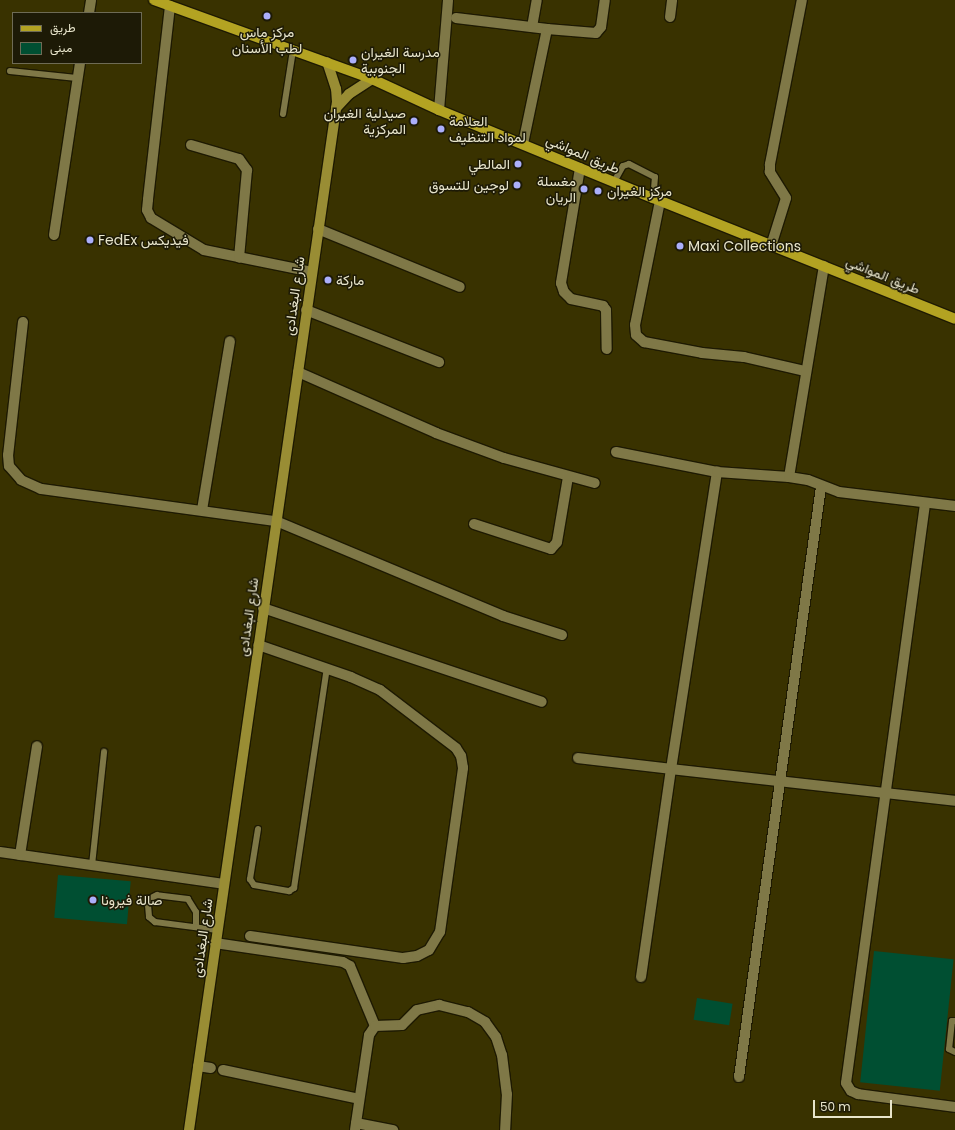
<!DOCTYPE html>
<html>
<head>
<meta charset="utf-8">
<style>
  body { margin:0 }
  #map { position:relative; width:955px; height:1130px; overflow:hidden; background:#393200; font-family:Poppins,Vazirmatn,sans-serif }
  div>[style] { position:absolute }
  .building>* { inset:0; background:#004f32; transform-origin:0 0 }
  .roads { filter:drop-shadow(1px 0 #1e1a02) drop-shadow(-1px 0 #1e1a02) drop-shadow(0 1px #1e1a02) drop-shadow(0 -1px #1e1a02) }
  .lane>* { height:6px; margin:-3px; padding:0 3px; transform-origin:3px; border-radius:3px; background:#7f7847 }
  .street>* { height:10px; margin:-5px; padding:0 5px; transform-origin:5px; border-radius:5px; background:#7f7847 }
  .secondary>* { height:10px; margin:-5px; padding:0 5px; transform-origin:5px; border-radius:5px; background:#998d34 }
  .primary>* { height:10px; margin:-5px; padding:0 5px; transform-origin:5px; border-radius:5px; background:#b3a322 }
  .dots>* { width:11px; height:11px; translate:-50% -50%; box-sizing:border-box; border:2px solid #1d1a06; border-radius:50% }
  span { translate:-50% -50%; white-space:nowrap; text-align:center; line-height:1.15; -webkit-text-stroke:3px #1d1a06; paint-order:stroke }
  .poi-label { font-size:14px; color:#e8e5cb }
  .left { translate:0 -50%; text-align:left }
  .right { translate:-100% -50%; text-align:right }
  .street-label { font-size:14px; color:#e8e5cb }
  .legend { position:absolute; left:12px; top:12px; width:130px; height:52px; box-sizing:border-box; background:#1d1a06; border:1px solid #6e6b55; margin:0; padding:5px 7px; list-style:none; font-size:12px; color:#e8e5cb }
  .legend li { display:flex; align-items:center; gap:8px; height:20px }
  .legend b { width:20px; border:1px solid #6e6b55 }
  .scale { position:absolute; left:813px; top:1100px; width:79px; height:18px; box-sizing:border-box; border:2px solid #e8e5cb; border-top:0; padding-left:5px; font-size:12px; line-height:14px; white-space:nowrap; color:#e8e5cb; -webkit-text-stroke:3px #1d1a06; paint-order:stroke }
</style>
</head>
<body>
<div id="map">
  <div class="building">
    <i style="left:58px;top:875px;width:73px;height:43px;rotate:5deg"></i>
    <i style="left:874px;top:951px;width:80px;height:132px;rotate:6deg"></i>
    <i style="left:697px;top:998px;width:36px;height:22px;rotate:9deg"></i>
  </div>
  <div class="roads">
    <div class="lane">
      <i style="left:10px;top:71px;width:67px;rotate:6deg"></i>
      <i style="left:283px;top:114px;width:65px;rotate:-81.1deg"></i>
      <i style="left:614px;top:182px;width:18px;rotate:-61deg"></i>
      <i style="left:623px;top:166px;width:6px;rotate:-18deg"></i>
      <i style="left:629px;top:164px;width:29px;rotate:27deg"></i>
      <i style="left:655px;top:177px;width:21px;rotate:95deg"></i>
      <i style="left:258px;top:829px;width:51px;rotate:99.1deg"></i>
      <i style="left:250px;top:879px;width:7px;rotate:56deg"></i>
      <i style="left:254px;top:885px;width:36px;rotate:10deg"></i>
      <i style="left:289px;top:891px;width:6px;rotate:-31deg"></i>
      <i style="left:294px;top:888px;width:222px;rotate:-81.5deg"></i>
      <i style="left:92px;top:865px;width:114px;rotate:-83.9deg"></i>
      <i style="left:196px;top:927px;width:15px;rotate:-90deg"></i>
      <i style="left:196px;top:912px;width:15px;rotate:-122deg"></i>
      <i style="left:188px;top:899px;width:31px;rotate:-173deg"></i>
      <i style="left:157px;top:895px;width:7px;rotate:153deg"></i>
      <i style="left:151px;top:898px;width:8px;rotate:113deg"></i>
      <i style="left:148px;top:905px;width:12px;rotate:85deg"></i>
      <i style="left:149px;top:917px;width:8px;rotate:40deg"></i>
      <i style="left:155px;top:922px;width:63px;rotate:7.4deg"></i>
      <i style="left:955px;top:1021px;width:3px;rotate:180deg"></i>
      <i style="left:952px;top:1021px;width:28px;rotate:96deg"></i>
      <i style="left:949px;top:1049px;width:7px;rotate:27deg"></i>
    </div>
    <div class="street">
      <i style="left:170px;top:6px;width:195px;rotate:96.5deg"></i>
      <i style="left:148px;top:200px;width:10px;rotate:96deg"></i>
      <i style="left:147px;top:210px;width:9px;rotate:63deg"></i>
      <i style="left:151px;top:218px;width:62px;rotate:31.1deg"></i>
      <i style="left:204px;top:250px;width:110px;rotate:11.5deg"></i>
      <i style="left:89px;top:13px;width:13px;rotate:-81deg"></i>
      <i style="left:670px;top:17px;width:17px;rotate:-83deg"></i>
      <i style="left:456px;top:18px;width:92px;rotate:6.9deg"></i>
      <i style="left:547px;top:29px;width:117px;rotate:101.8deg"></i>
      <i style="left:532px;top:27px;width:27px;rotate:-80deg"></i>
      <i style="left:547px;top:29px;width:49px;rotate:4.7deg"></i>
      <i style="left:596px;top:33px;width:8px;rotate:-50deg"></i>
      <i style="left:601px;top:27px;width:27px;rotate:-82deg"></i>
      <i style="left:439px;top:110px;width:110px;rotate:-85.3deg"></i>
      <i style="left:191px;top:145px;width:50px;rotate:16.3deg"></i>
      <i style="left:239px;top:159px;width:14px;rotate:54deg"></i>
      <i style="left:247px;top:170px;width:88px;rotate:95.2deg"></i>
      <i style="left:580px;top:168px;width:117px;rotate:99.4deg"></i>
      <i style="left:561px;top:283px;width:9px;rotate:72deg"></i>
      <i style="left:564px;top:292px;width:10px;rotate:45deg"></i>
      <i style="left:571px;top:299px;width:33px;rotate:12deg"></i>
      <i style="left:603px;top:306px;width:5px;rotate:53deg"></i>
      <i style="left:606px;top:310px;width:39px;rotate:89deg"></i>
      <i style="left:660px;top:201px;width:126px;rotate:101.4deg"></i>
      <i style="left:635px;top:325px;width:10px;rotate:84deg"></i>
      <i style="left:636px;top:335px;width:11px;rotate:41deg"></i>
      <i style="left:644px;top:342px;width:59px;rotate:10.7deg"></i>
      <i style="left:702px;top:353px;width:42px;rotate:5.4deg"></i>
      <i style="left:744px;top:357px;width:63px;rotate:12.9deg"></i>
      <i style="left:318px;top:229px;width:153px;rotate:22.2deg"></i>
      <i style="left:54px;top:235px;width:174px;rotate:-81.4deg"></i>
      <i style="left:771px;top:246px;width:50px;rotate:-72.6deg"></i>
      <i style="left:786px;top:198px;width:31px;rotate:-122deg"></i>
      <i style="left:770px;top:172px;width:8px;rotate:-90deg"></i>
      <i style="left:770px;top:164px;width:167px;rotate:-79deg"></i>
      <i style="left:306px;top:310px;width:143px;rotate:21.4deg"></i>
      <i style="left:23px;top:322px;width:134px;rotate:96.4deg"></i>
      <i style="left:8px;top:455px;width:11px;rotate:85deg"></i>
      <i style="left:9px;top:466px;width:18px;rotate:49deg"></i>
      <i style="left:21px;top:480px;width:22px;rotate:24deg"></i>
      <i style="left:41px;top:489px;width:237px;rotate:7.8deg"></i>
      <i style="left:276px;top:521px;width:246px;rotate:22.7deg"></i>
      <i style="left:503px;top:616px;width:62px;rotate:17.9deg"></i>
      <i style="left:298px;top:372px;width:151px;rotate:23.8deg"></i>
      <i style="left:436px;top:433px;width:72px;rotate:20.2deg"></i>
      <i style="left:504px;top:458px;width:94px;rotate:15.4deg"></i>
      <i style="left:616px;top:452px;width:103px;rotate:11.2deg"></i>
      <i style="left:789px;top:477px;width:214px;rotate:-80.6deg"></i>
      <i style="left:925px;top:504px;width:584px;rotate:97.77deg"></i>
      <i style="left:846px;top:1083px;width:9px;rotate:58deg"></i>
      <i style="left:851px;top:1091px;width:8px;rotate:23deg"></i>
      <i style="left:858px;top:1094px;width:98px;rotate:7.6deg"></i>
      <i style="left:202px;top:510px;width:171px;rotate:-80.6deg"></i>
      <i style="left:474px;top:524px;width:81px;rotate:18deg"></i>
      <i style="left:551px;top:549px;width:9px;rotate:-49deg"></i>
      <i style="left:557px;top:542px;width:66px;rotate:-80.4deg"></i>
      <i style="left:263px;top:608px;width:294px;rotate:18.6deg"></i>
      <i style="left:578px;top:758px;width:94px;rotate:6.7deg"></i>
      <i style="left:671px;top:769px;width:301px;rotate:-81.2deg"></i>
      <i style="left:717px;top:472px;width:72px;rotate:4deg"></i>
      <i style="left:789px;top:477px;width:19px;rotate:9deg"></i>
      <i style="left:808px;top:480px;width:33px;rotate:21deg"></i>
      <i style="left:839px;top:492px;width:117px;rotate:6.9deg"></i>
      <i style="left:0;top:852px;width:226px;rotate:8.1deg"></i>
      <i style="left:20px;top:855px;width:110px;rotate:-81.1deg"></i>
      <i style="left:250px;top:936px;width:155px;rotate:8.2deg"></i>
      <i style="left:403px;top:958px;width:14px;rotate:-8deg"></i>
      <i style="left:417px;top:956px;width:13px;rotate:-27deg"></i>
      <i style="left:429px;top:950px;width:21px;rotate:-59deg"></i>
      <i style="left:440px;top:932px;width:166px;rotate:-82deg"></i>
      <i style="left:463px;top:768px;width:12px;rotate:-99deg"></i>
      <i style="left:461px;top:756px;width:9px;rotate:-122deg"></i>
      <i style="left:456px;top:748px;width:96px;rotate:-142.7deg"></i>
      <i style="left:380px;top:690px;width:32px;rotate:-156deg"></i>
      <i style="left:351px;top:677px;width:98px;rotate:-161deg"></i>
      <i style="left:215px;top:943px;width:129px;rotate:8.4deg"></i>
      <i style="left:343px;top:962px;width:8px;rotate:30deg"></i>
      <i style="left:350px;top:966px;width:65px;rotate:67.4deg"></i>
      <i style="left:641px;top:977px;width:210px;rotate:-81.8deg"></i>
      <i style="left:671px;top:769px;width:286px;rotate:6.4deg"></i>
      <i style="left:198px;top:1066px;width:13px;rotate:9deg"></i>
      <i style="left:223px;top:1070px;width:139px;rotate:12deg"></i>
      <i style="left:739px;top:1077px;width:596px;rotate:-82.09deg"></i>
      <i style="left:356px;top:1123px;width:38px;rotate:11deg"></i>
      <i style="left:355px;top:1130px;width:96px;rotate:-81.6deg"></i>
      <i style="left:369px;top:1035px;width:11px;rotate:-56deg"></i>
      <i style="left:375px;top:1026px;width:27px;rotate:-2deg"></i>
      <i style="left:402px;top:1025px;width:21px;rotate:-45deg"></i>
      <i style="left:417px;top:1010px;width:23px;rotate:-13deg"></i>
      <i style="left:439px;top:1005px;width:30px;rotate:14deg"></i>
      <i style="left:468px;top:1012px;width:20px;rotate:30deg"></i>
      <i style="left:485px;top:1022px;width:19px;rotate:54deg"></i>
      <i style="left:496px;top:1037px;width:19px;rotate:72deg"></i>
      <i style="left:502px;top:1055px;width:39px;rotate:83deg"></i>
      <i style="left:507px;top:1094px;width:36px;rotate:93deg"></i>
    </div>
    <div class="secondary">
      <i style="left:336px;top:108px;width:19px;rotate:-47deg"></i>
      <i style="left:349px;top:94px;width:27px;rotate:-33deg"></i>
      <i style="left:189px;top:1130px;width:1039px;rotate:-81.81deg"></i>
      <i style="left:337px;top:102px;width:13px;rotate:-94deg"></i>
      <i style="left:336px;top:89px;width:28px;rotate:-108deg"></i>
    </div>
    <div class="primary">
      <i style="left:154px;top:0;width:232px;rotate:19.9deg"></i>
      <i style="left:372px;top:79px;width:74px;rotate:24.8deg"></i>
      <i style="left:439px;top:110px;width:231px;rotate:22.4deg"></i>
      <i style="left:653px;top:198px;width:325px;rotate:21.8deg"></i>
    </div>
  </div>
  <div class="dots">
    <i style="left:267px;top:16px;background:#abaffb"></i>
    <i style="left:353px;top:60px;background:#abaffb"></i>
    <i style="left:414px;top:121px;background:#abaffb"></i>
    <i style="left:441px;top:129px;background:#abaffb"></i>
    <i style="left:518px;top:164px;background:#abaffb"></i>
    <i style="left:517px;top:185px;background:#abaffb"></i>
    <i style="left:584px;top:189px;background:#abaffb"></i>
    <i style="left:598px;top:191px;background:#abaffb"></i>
    <i style="left:90px;top:240px;background:#abaffb"></i>
    <i style="left:680px;top:246px;background:#abaffb"></i>
    <i style="left:328px;top:280px;background:#abaffb"></i>
    <i style="left:93px;top:900px;background:#abaffb"></i>
  </div>
  <div class="poi-label">
    <span style="left:267px;top:40px">مركز ماس<br>لطب الأسنان</span>
    <span class="left" style="left:361px;top:60px">مدرسة الغيران<br>الجنوبية</span>
    <span class="right" style="left:406px;top:121px">صيدلية الغيران<br>المركزية</span>
    <span class="left" style="left:449px;top:129px">العلامة<br>لمواد التنظيف</span>
    <span class="right" style="left:510px;top:164px">المالطي</span>
    <span class="right" style="left:576px;top:189px">مغسلة<br>الريان</span>
    <span class="right" style="left:509px;top:185px">لوجين للتسوق</span>
    <span class="left" style="left:607px;top:191px">مركز الغيران</span>
    <span class="left" style="left:98px;top:240px">FedEx فيديكس</span>
    <span class="left" style="left:688px;top:246px">Maxi Collections</span>
    <span class="left" style="left:336px;top:280px">ماركة</span>
    <span class="left" style="left:101px;top:900px">صالة فيرونا</span>
  </div>
  <div class="street-label">
    <span style="left:583px;top:154px;rotate:23deg">طريق المواشي</span>
    <span style="left:883px;top:275px;rotate:22deg">طريق المواشي</span>
    <span style="left:294px;top:296px;rotate:-82deg">شارع البغدادى</span>
    <span style="left:248px;top:617px;rotate:-82deg">شارع البغدادى</span>
    <span style="left:202px;top:938px;rotate:-82deg">شارع البغدادى</span>
  </div>
  <ul class="legend">
  <li><b style="height:5px;background:#b3a322"></b>طريق</li>
  <li><b style="height:11px;background:#004f32"></b>مبنى</li>
  </ul>
  <div class="scale">50 m</div>
</div>
</body>
</html>
